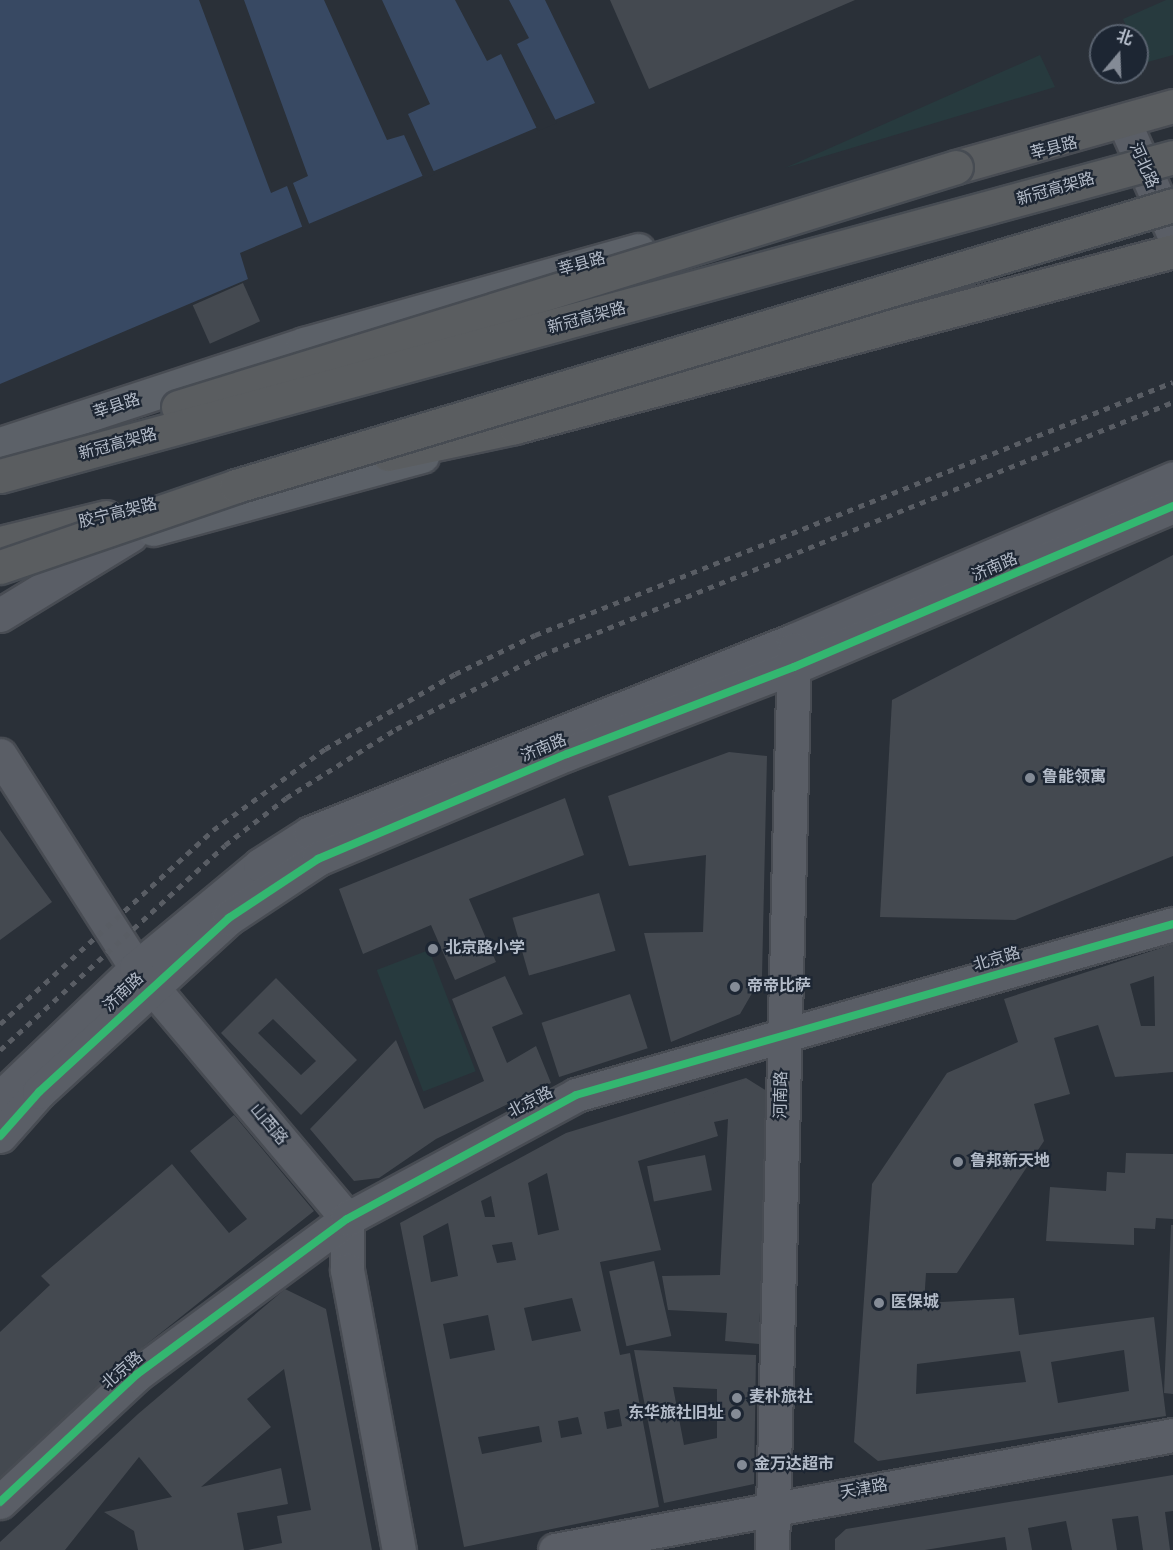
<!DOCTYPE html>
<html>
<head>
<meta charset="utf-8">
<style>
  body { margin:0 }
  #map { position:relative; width:1173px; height:1550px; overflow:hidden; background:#2a3038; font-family:Overpass,"Noto Sans SC",sans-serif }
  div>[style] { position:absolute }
  .green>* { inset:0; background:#273a3e; transform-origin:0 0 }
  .water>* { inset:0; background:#384963 }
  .pier>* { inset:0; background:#2a3038 }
  .building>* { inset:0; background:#444950; transform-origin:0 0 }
  .roads { filter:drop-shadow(2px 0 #484c53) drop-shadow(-2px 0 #484c53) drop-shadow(0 2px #484c53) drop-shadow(0 -2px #484c53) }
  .minor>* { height:33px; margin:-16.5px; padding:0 16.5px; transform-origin:16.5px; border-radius:16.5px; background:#5a5e66 }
  .major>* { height:33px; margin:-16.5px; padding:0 16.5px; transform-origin:16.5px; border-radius:16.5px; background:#5c6168 }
  .highway>* { height:33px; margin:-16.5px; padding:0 16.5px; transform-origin:16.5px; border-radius:16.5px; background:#5a5d60 }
  .rail>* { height:4.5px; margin-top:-2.25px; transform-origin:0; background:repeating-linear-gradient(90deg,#595d64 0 6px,transparent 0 12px) }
  .bridges { filter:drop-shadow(2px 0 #474c53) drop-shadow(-2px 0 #474c53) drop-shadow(0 2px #474c53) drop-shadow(0 -2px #474c53) }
  .highway-bridge>* { height:33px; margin:-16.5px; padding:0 16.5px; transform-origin:16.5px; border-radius:16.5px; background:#5a5d60 }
  .cycleway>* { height:8px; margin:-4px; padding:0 4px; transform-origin:4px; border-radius:4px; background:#33b770 }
  .dots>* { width:16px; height:16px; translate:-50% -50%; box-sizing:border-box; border:3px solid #1d2633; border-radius:50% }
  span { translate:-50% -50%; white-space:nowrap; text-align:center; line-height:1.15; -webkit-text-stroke:4.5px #1d2633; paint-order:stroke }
  .street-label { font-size:16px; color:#b4bcc9 }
  .poi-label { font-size:16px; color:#b4bcc9; font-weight:700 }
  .left { translate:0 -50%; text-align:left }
  .right { translate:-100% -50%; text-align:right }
  .north { position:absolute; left:1089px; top:24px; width:60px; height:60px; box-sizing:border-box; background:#1d2633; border:2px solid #59626f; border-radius:50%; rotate:19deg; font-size:16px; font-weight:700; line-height:24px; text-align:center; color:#b4bcc9 }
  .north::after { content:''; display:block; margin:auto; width:21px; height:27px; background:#848b96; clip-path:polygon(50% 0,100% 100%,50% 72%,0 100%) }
</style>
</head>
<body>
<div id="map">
  <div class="green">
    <i style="clip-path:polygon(1166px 0,1173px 0,1173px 55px,1144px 63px,1137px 36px,1131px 36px,1123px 19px)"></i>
    <i style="clip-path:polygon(1040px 55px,1055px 87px,785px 168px)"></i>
    <i style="left:429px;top:950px;width:130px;height:56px;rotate:69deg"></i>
  </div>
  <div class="water">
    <i style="clip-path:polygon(0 0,545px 0,595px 103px,240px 253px,248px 279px,0 384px)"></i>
  </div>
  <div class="pier">
    <i style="clip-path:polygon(199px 0,244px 0,308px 176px,293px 183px,310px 226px,303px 229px,287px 186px,271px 193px)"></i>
    <i style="clip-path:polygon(324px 0,382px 0,430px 104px,408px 114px,435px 174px,424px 179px,404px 135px,387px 140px)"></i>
    <i style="clip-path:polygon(455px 0,509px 0,529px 38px,517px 44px,557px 123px,538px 131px,501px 54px,487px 61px)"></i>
  </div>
  <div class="building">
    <i style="clip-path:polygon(610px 0,855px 0,649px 89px)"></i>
    <i style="left:243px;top:283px;width:42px;height:55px;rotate:66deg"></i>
    <i style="clip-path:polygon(1173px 555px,1173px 856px,1015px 920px,880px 917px,892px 700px)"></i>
    <i style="clip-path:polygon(729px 752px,767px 756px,762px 976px,740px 1014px,671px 1042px,644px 933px,703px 932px,706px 855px,629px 866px,608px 796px)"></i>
    <i style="clip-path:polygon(565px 798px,584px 855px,469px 899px,496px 962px,455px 980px,431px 925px,363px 954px,339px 889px)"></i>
    <i style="clip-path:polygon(0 830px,52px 902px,0 940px)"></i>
    <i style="left:599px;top:893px;width:60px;height:90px;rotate:74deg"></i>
    <i style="clip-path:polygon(evenodd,1173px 944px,1173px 1072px,1115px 1077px,1098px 1025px,1054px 1038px,1070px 1094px,1034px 1104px,1044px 1141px,957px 1273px,926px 1273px,924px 1303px,1014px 1298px,1019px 1335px,1154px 1317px,1166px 1416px,878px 1461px,854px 1442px,872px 1184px,947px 1073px,1018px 1042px,1004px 999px,1173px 944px,1154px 976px,1155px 1026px,1141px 1026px,1130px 984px,1154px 976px,1173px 944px,1124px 1350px,1129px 1391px,1058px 1403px,1051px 1362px,1124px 1350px,1173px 944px,1020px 1351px,1026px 1382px,916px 1394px,917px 1364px,1020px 1351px)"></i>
    <i style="clip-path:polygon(505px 976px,523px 1014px,492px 1027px,507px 1063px,536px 1046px,551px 1083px,436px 1139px,379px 1178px,354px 1181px,310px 1129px,396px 1040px,424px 1109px,484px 1081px,452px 999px)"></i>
    <i style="clip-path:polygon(evenodd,276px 978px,357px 1060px,301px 1115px,221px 1033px,276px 978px,273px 1019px,316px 1061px,301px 1075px,258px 1033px,273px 1019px)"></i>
    <i style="left:630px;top:994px;width:57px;height:93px;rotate:72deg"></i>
    <i style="clip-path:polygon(evenodd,746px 1078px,767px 1091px,759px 1344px,725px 1341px,727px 1313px,668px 1310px,662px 1276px,720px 1275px,728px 1119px,714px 1122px,718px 1136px,638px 1161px,661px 1250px,600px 1262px,620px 1355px,630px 1353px,659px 1507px,464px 1547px,400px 1223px,566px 1133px,746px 1078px,547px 1173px,559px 1230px,538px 1235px,528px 1183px,547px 1173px,746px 1078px,491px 1196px,495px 1217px,485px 1217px,481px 1201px,491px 1196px,746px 1078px,448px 1223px,458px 1276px,431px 1282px,423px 1236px,448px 1223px,746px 1078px,512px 1242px,516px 1260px,497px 1263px,492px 1245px,512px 1242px,746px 1078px,572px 1298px,581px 1331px,532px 1341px,524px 1308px,572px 1298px,746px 1078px,488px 1315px,495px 1350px,450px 1359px,443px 1324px,488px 1315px,746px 1078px,619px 1409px,622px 1426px,607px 1429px,604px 1412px,619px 1409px,746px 1078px,578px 1417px,582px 1434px,561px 1438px,558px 1421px,578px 1417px,746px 1078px,539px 1426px,542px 1442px,482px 1454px,478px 1437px,539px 1426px)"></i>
    <i style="clip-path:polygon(234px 1115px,314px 1211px,123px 1363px,0 1485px,0 1332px,50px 1285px,41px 1276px,172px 1164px,229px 1233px,247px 1219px,190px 1151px)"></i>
    <i style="clip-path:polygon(1126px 1153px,1173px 1154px,1173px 1219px,1156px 1218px,1155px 1229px,1134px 1228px,1134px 1245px,1046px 1241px,1050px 1187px,1106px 1191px,1107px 1172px,1125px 1173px)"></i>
    <i style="left:705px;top:1155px;width:36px;height:59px;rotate:79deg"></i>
    <i style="clip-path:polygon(1171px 1225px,1173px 1225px,1173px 1394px,1164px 1393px)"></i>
    <i style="left:654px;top:1261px;width:77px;height:46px;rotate:77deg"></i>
    <i style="clip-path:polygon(285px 1289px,326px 1309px,372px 1550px,248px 1550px,282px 1543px,277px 1516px,311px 1510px,284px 1369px,247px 1399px,271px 1427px,201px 1487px,281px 1468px,288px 1504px,237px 1513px,244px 1550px,138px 1550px,134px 1531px,104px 1512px,172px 1497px,139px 1457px,65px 1550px,0 1550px,0 1542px,138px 1414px)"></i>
    <i style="clip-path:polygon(evenodd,634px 1350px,756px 1355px,754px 1484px,664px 1503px,634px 1350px,673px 1387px,717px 1389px,717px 1438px,684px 1445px,673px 1387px)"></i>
    <i style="clip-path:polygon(1173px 1475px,1173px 1511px,1165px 1512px,1170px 1550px,1143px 1550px,1138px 1516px,1112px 1519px,1117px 1550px,1072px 1550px,1066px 1521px,1028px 1528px,1032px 1550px,1007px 1550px,1005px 1537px,925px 1550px,835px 1550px,835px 1539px,846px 1529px)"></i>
  </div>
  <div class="roads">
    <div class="minor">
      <i style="left:1128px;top:131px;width:111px;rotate:66.2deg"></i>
      <i style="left:0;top:615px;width:153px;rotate:-31.4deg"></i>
      <i style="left:0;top:755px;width:253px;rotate:57.4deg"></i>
      <i style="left:136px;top:968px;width:328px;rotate:49.9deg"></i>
      <i style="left:347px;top:1219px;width:51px;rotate:90deg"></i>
      <i style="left:347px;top:1270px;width:285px;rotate:79.5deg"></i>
      <i style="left:0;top:1098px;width:188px;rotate:-43.7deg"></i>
      <i style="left:136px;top:968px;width:161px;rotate:-39.7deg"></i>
      <i style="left:260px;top:865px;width:59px;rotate:-32.6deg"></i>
      <i style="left:310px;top:833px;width:521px;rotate:-21.74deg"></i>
      <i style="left:794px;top:640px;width:412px;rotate:-23.1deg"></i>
      <i style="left:0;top:1136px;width:59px;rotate:-48.4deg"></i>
      <i style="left:39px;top:1092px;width:258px;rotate:-42.5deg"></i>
      <i style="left:229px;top:918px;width:107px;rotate:-33.5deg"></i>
      <i style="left:318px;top:859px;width:270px;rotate:-22.9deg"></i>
      <i style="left:567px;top:754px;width:243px;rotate:-21deg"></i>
      <i style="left:794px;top:667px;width:412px;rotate:-23deg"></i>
      <i style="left:0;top:1502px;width:186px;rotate:-43deg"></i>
      <i style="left:136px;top:1375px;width:262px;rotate:-36.5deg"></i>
      <i style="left:347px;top:1219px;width:260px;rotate:-28.4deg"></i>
      <i style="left:576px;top:1095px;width:621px;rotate:-15.98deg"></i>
      <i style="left:555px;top:1550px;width:629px;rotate:-10.54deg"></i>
      <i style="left:772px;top:1550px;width:901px;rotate:-88.6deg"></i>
    </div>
    <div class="major">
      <i style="left:0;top:444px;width:320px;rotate:-18.2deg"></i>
      <i style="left:304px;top:344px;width:347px;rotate:-15.7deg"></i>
      <i style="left:153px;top:529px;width:279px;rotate:-15.2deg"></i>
    </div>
    <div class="highway">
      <i style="left:956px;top:167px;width:225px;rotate:-15.7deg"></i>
      <i style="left:388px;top:454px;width:130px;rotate:-12deg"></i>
      <i style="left:515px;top:427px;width:681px;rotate:-14.97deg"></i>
      <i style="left:0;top:543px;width:109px;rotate:-13.8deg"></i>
    </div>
  </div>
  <div class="rail">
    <i style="left:0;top:1024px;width:288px;rotate:-42.3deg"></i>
    <i style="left:213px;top:830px;width:138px;rotate:-35.9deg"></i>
    <i style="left:325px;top:749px;width:150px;rotate:-30deg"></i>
    <i style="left:455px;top:674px;width:89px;rotate:-26deg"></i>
    <i style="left:535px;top:635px;width:686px;rotate:-21.63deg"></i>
    <i style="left:0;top:1050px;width:304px;rotate:-42.3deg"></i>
    <i style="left:225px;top:845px;width:77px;rotate:-37.6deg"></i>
    <i style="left:286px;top:798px;width:130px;rotate:-32.1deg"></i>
    <i style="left:396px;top:729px;width:163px;rotate:-27deg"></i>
    <i style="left:541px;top:655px;width:681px;rotate:-21.82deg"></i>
  </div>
  <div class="bridges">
    <div class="highway-bridge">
      <i style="left:178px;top:407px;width:814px;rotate:-17.14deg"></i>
      <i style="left:0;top:476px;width:1216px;rotate:-15.21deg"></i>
      <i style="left:0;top:567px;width:250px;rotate:-18.9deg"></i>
      <i style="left:236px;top:486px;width:978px;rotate:-16.69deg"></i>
    </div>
  </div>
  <div class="cycleway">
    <i style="left:0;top:1136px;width:59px;rotate:-48.4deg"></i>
    <i style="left:39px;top:1092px;width:258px;rotate:-42.5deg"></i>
    <i style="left:229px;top:918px;width:107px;rotate:-33.5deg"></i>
    <i style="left:318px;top:859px;width:270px;rotate:-22.9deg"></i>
    <i style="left:567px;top:754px;width:243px;rotate:-21deg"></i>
    <i style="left:794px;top:667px;width:412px;rotate:-23deg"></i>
    <i style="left:0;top:1502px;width:186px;rotate:-43deg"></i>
    <i style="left:136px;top:1375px;width:262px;rotate:-36.5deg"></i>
    <i style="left:347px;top:1219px;width:260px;rotate:-28.4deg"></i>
    <i style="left:576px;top:1095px;width:621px;rotate:-15.98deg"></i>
  </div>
  <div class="dots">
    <i style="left:1030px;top:778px;background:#848b96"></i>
    <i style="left:433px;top:949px;background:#848b96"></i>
    <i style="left:735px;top:987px;background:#848b96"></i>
    <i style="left:958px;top:1162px;background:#848b96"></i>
    <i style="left:879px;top:1303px;background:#848b96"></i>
    <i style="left:737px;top:1398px;background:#848b96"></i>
    <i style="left:736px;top:1414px;background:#848b96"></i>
    <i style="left:742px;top:1465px;background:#848b96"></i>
  </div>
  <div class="street-label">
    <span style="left:1054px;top:149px;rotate:-14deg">莘县路</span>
    <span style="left:1143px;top:166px;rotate:66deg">河北路</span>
    <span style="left:1056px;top:190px;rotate:-16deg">新冠高架路</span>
    <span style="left:582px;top:265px;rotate:-15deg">莘县路</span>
    <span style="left:587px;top:319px;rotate:-15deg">新冠高架路</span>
    <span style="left:117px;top:407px;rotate:-18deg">莘县路</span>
    <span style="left:118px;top:445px;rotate:-15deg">新冠高架路</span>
    <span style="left:118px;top:514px;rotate:-14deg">胶宁高架路</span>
    <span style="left:995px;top:568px;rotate:-23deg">济南路</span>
    <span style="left:544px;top:749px;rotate:-22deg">济南路</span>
    <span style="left:997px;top:960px;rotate:-16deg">北京路</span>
    <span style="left:124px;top:993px;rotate:-43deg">济南路</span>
    <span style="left:782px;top:1095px;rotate:-89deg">河南路</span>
    <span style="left:531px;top:1103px;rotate:-27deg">北京路</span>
    <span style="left:268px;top:1125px;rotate:50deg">山西路</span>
    <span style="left:123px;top:1371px;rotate:-41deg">北京路</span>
    <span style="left:864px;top:1490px;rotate:-10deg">天津路</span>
  </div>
  <div class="poi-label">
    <span class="left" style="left:1042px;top:778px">鲁能领寓</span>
    <span class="left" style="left:445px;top:949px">北京路小学</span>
    <span class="left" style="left:747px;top:987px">帝帝比萨</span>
    <span class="left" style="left:970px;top:1162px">鲁邦新天地</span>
    <span class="left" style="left:891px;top:1303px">医保城</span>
    <span class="left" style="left:749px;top:1398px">麦朴旅社</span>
    <span class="right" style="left:724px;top:1414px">东华旅社旧址</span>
    <span class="left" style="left:754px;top:1465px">金万达超市</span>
  </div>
  <div class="north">北</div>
</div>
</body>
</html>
